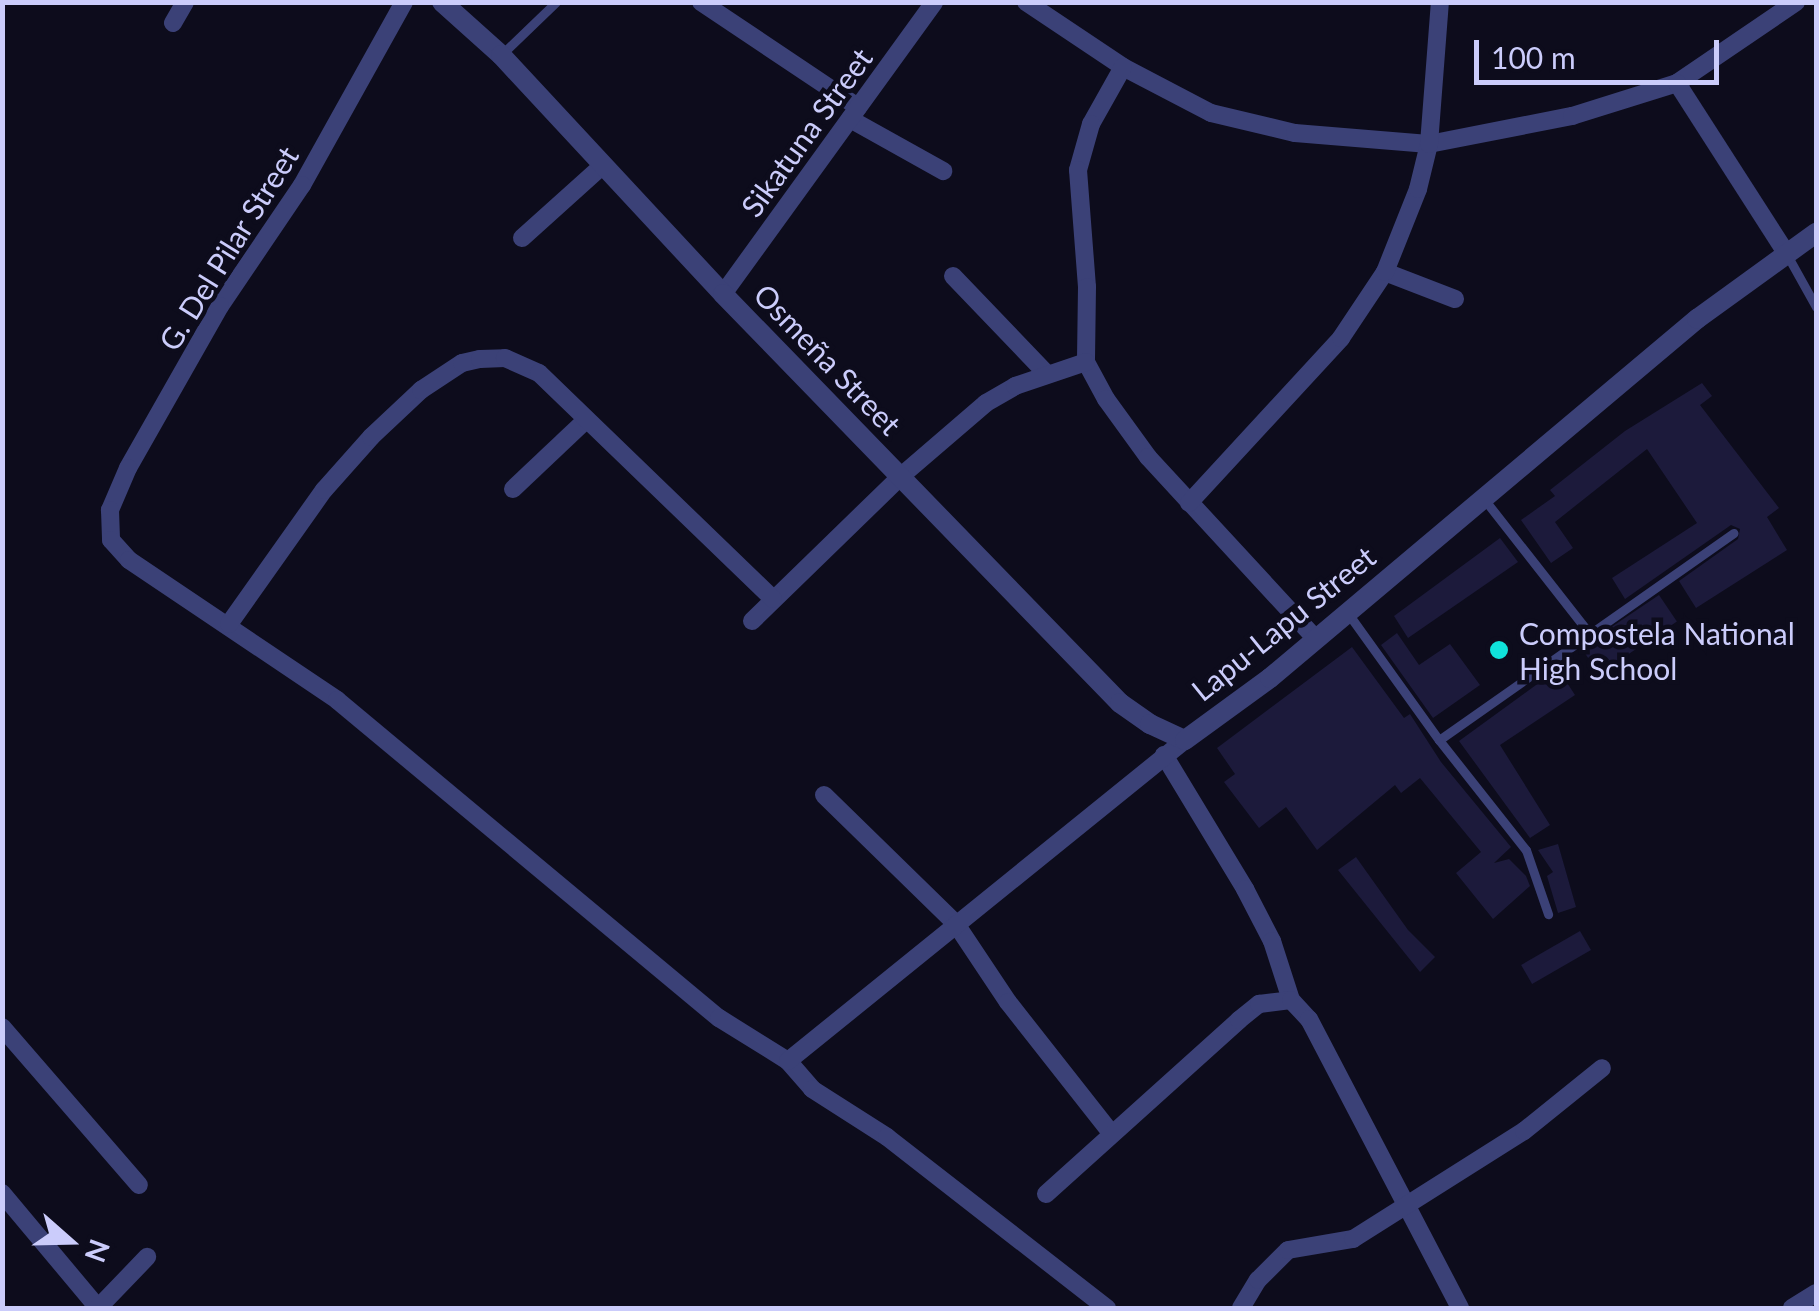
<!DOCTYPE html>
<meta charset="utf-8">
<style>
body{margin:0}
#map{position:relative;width:1819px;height:1311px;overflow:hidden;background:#0d0c1c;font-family:Lato,sans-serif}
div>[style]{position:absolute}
.building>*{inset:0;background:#1c1a3b;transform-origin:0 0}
.service>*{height:9px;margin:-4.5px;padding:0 4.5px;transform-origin:4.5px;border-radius:4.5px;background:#3b4177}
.minor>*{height:18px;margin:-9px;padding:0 9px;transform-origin:9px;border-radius:9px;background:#3b4177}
.tertiary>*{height:20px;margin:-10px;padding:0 10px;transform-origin:10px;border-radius:10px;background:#3b4177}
.dots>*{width:28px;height:28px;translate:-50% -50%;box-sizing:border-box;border:5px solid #0d0c1c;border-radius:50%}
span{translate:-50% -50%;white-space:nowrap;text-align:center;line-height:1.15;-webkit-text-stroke:9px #0d0c1c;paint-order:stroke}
.street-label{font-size:30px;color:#cbccfb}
.poi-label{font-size:30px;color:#cbccfb}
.left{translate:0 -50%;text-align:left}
.frame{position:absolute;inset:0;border:5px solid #cbccfb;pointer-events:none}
.north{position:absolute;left:20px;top:1191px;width:100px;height:100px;-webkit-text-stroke:8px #0d0c1c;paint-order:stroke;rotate:110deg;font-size:28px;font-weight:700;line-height:40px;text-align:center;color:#cbccfb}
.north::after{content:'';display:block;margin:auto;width:35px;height:45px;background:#cbccfb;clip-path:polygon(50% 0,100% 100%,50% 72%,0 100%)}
.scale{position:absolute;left:1474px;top:40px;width:245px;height:45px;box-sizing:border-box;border:5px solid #cbccfb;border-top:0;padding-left:12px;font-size:30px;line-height:35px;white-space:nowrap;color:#cbccfb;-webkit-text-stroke:8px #0d0c1c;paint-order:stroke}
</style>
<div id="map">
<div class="building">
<i style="clip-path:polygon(1702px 383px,1712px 396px,1700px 405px,1779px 508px,1767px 517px,1787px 550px,1696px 608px,1679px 581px,1738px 539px,1740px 529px,1731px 525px,1625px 599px,1612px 578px,1697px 523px,1647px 449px,1555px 522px,1573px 548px,1551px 563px,1521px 520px,1555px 496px,1550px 490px,1625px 431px)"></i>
<i style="clip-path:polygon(1500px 538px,1518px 562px,1408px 638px,1394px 616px)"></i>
<i style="left:1659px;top:595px;width:32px;height:94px;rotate:56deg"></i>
<i style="clip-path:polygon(1397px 633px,1419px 665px,1450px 644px,1480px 685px,1433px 718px,1381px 645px)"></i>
<i style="clip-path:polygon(1352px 647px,1404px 718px,1410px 714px,1441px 762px,1511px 847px,1494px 863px,1509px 859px,1526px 876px,1530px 886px,1493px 919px,1456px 873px,1481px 852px,1420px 778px,1401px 793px,1395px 785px,1317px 850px,1286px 807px,1259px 828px,1224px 782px,1235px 774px,1217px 748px)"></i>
<i style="clip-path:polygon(1558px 669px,1575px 695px,1500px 745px,1550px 825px,1530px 838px,1459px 741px)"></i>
<i style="clip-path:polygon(1558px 844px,1576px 907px,1558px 913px,1547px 876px,1553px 872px,1538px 850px)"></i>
<i style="clip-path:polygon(1356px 857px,1408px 930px,1435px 957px,1420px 972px,1338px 870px)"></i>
<i style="left:1580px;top:931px;width:22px;height:68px;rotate:60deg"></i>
</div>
<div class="service">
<i style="left:501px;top:55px;width:76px;rotate:-43.9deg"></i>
<i style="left:1786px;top:253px;width:62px;rotate:60.9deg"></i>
<i style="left:1484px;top:499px;width:172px;rotate:51.9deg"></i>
<i style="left:1347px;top:612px;width:158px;rotate:54.3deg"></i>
<i style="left:1439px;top:740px;width:360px;rotate:-35.1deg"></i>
<i style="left:1439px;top:740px;width:140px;rotate:51.7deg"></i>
<i style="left:1526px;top:850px;width:68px;rotate:71deg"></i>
</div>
<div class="minor">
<i style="left:404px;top:2px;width:210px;rotate:119.1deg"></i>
<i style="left:302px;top:185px;width:146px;rotate:124.1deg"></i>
<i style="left:220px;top:306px;width:186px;rotate:119.6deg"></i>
<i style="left:128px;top:468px;width:46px;rotate:113.2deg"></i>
<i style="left:110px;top:510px;width:30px;rotate:88deg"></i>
<i style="left:111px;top:540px;width:27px;rotate:48deg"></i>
<i style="left:129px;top:560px;width:251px;rotate:33.9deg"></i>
<i style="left:337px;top:700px;width:497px;rotate:39.8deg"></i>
<i style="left:719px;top:1018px;width:81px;rotate:31.9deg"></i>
<i style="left:788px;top:1061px;width:37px;rotate:49deg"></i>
<i style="left:812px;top:1089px;width:89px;rotate:32.6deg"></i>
<i style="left:887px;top:1137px;width:279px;rotate:37.9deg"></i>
<i style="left:701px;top:2px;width:189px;rotate:33.8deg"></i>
<i style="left:1026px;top:2px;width:117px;rotate:33.8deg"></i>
<i style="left:1123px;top:67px;width:99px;rotate:27.6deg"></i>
<i style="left:1211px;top:113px;width:86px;rotate:13.4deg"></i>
<i style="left:1295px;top:133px;width:134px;rotate:4.7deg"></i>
<i style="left:1429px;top:144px;width:146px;rotate:-11.1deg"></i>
<i style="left:1572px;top:116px;width:110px;rotate:-17.4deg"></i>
<i style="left:1677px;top:83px;width:144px;rotate:-34.2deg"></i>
<i style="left:173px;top:23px;width:24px;rotate:-60deg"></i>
<i style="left:1123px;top:67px;width:65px;rotate:119.3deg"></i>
<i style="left:1091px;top:124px;width:48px;rotate:105.8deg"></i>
<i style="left:1078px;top:170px;width:117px;rotate:85.6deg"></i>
<i style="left:1087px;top:287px;width:75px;rotate:90.8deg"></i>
<i style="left:1086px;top:362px;width:42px;rotate:61.6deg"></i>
<i style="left:1106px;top:399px;width:72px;rotate:54.1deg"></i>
<i style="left:1148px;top:457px;width:248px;rotate:47.3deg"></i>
<i style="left:1677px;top:83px;width:202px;rotate:57.3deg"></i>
<i style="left:850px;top:119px;width:107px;rotate:29.2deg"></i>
<i style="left:522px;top:238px;width:109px;rotate:-42deg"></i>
<i style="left:1385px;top:272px;width:75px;rotate:21.1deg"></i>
<i style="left:953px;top:276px;width:136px;rotate:46.2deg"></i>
<i style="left:723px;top:294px;width:360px;rotate:-54.1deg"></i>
<i style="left:513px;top:489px;width:100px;rotate:-43.4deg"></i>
<i style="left:1189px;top:503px;width:224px;rotate:-47.3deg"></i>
<i style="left:1341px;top:338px;width:79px;rotate:-56.3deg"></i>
<i style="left:1385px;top:272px;width:89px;rotate:-68.3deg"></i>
<i style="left:1418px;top:189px;width:46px;rotate:-76.3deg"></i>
<i style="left:1429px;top:144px;width:142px;rotate:-85.6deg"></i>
<i style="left:752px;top:621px;width:206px;rotate:-44.2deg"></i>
<i style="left:900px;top:477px;width:113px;rotate:-40.7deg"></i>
<i style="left:986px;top:403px;width:34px;rotate:-30deg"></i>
<i style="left:1015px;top:386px;width:75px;rotate:-18.7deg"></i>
<i style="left:229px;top:624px;width:164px;rotate:-54.7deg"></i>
<i style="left:324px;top:490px;width:71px;rotate:-48.4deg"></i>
<i style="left:371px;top:437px;width:69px;rotate:-43.2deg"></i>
<i style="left:421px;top:390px;width:49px;rotate:-33.4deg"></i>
<i style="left:462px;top:363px;width:18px;rotate:-13deg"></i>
<i style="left:480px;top:359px;width:25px;rotate:-2deg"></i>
<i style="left:505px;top:358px;width:37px;rotate:24deg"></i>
<i style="left:539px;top:373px;width:325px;rotate:44deg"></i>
<i style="left:1164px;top:755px;width:157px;rotate:58.8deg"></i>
<i style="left:1245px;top:889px;width:59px;rotate:62.6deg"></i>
<i style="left:1272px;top:941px;width:62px;rotate:72.1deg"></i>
<i style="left:824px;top:795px;width:185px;rotate:44.3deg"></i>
<i style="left:956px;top:924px;width:94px;rotate:56.3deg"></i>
<i style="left:1008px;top:1002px;width:167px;rotate:51.8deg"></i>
<i style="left:2px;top:1027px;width:209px;rotate:49.1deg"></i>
<i style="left:788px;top:1061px;width:511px;rotate:-38.96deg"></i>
<i style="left:2px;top:1193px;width:150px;rotate:50.1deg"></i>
<i style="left:1046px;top:1194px;width:260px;rotate:-42deg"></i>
<i style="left:1239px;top:1020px;width:26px;rotate:-39deg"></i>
<i style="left:1259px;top:1004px;width:32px;rotate:-7deg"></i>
<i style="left:1291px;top:1000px;width:26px;rotate:47deg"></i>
<i style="left:1309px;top:1019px;width:326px;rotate:62.4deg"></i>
<i style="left:98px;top:1308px;width:71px;rotate:-46.1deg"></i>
<i style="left:1241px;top:1308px;width:33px;rotate:-59deg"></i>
<i style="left:1258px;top:1280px;width:42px;rotate:-45deg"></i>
<i style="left:1288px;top:1250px;width:66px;rotate:-9.6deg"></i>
<i style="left:1353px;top:1239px;width:202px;rotate:-32.3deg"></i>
<i style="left:1524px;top:1131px;width:100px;rotate:-38.9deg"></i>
<i style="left:1792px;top:1308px;width:28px;rotate:-32deg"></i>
</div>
<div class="tertiary">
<i style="left:442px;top:2px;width:79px;rotate:41.9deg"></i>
<i style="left:501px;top:55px;width:326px;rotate:47.1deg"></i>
<i style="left:723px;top:294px;width:570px;rotate:45.85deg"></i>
<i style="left:1120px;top:703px;width:37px;rotate:35deg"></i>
<i style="left:1150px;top:724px;width:38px;rotate:25deg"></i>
<i style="left:1185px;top:740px;width:105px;rotate:-36.1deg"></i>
<i style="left:1270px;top:678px;width:558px;rotate:-40.06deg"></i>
<i style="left:1697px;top:319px;width:147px;rotate:-35.9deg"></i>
</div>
<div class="dots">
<i style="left:1499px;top:650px;background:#10e2da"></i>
</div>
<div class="street-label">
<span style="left:806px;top:132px;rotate:-54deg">Sikatuna Street</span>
<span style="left:228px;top:248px;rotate:-58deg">G. Del Pilar Street</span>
<span style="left:828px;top:359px;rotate:46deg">Osmeña Street</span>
<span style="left:1283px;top:623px;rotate:-39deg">Lapu-Lapu Street</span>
</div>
<div class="poi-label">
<span class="left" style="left:1519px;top:650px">Compostela National<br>High School</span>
</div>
<div class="frame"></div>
<div class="north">N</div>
<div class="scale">100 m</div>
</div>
